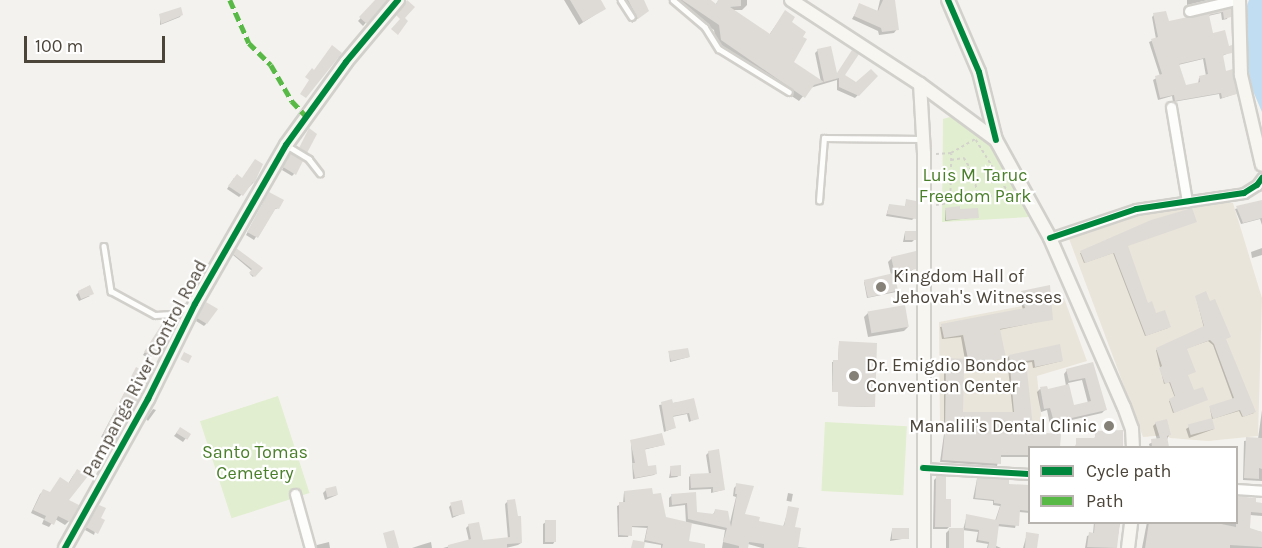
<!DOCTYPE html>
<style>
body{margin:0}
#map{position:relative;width:1262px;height:548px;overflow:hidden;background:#f4f2ee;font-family:Karla,sans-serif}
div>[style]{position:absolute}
.education>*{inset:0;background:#eae5da}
.green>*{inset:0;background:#e1eecf;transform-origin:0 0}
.water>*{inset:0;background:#c0ddf1}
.shadow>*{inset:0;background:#0003;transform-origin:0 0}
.building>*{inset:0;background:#dedbd6;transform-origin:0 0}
.path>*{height:1.5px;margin-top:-0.75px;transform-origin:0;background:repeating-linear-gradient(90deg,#d3d2cc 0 3px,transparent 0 6px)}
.roads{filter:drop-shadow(2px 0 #d2d0cb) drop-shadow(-2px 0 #d2d0cb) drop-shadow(0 2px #d2d0cb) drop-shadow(0 -2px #d2d0cb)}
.lane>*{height:4.5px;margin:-2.25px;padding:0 2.25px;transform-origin:2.25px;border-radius:2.25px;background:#fdfdfc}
.street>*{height:9px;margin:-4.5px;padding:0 4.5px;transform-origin:4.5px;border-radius:4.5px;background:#fdfdfc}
.secondary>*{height:12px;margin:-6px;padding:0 6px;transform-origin:6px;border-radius:6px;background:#f7f6f1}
.quiet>*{height:4.5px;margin-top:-2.25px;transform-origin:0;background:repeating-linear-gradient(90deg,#58b947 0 9px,transparent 0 13.5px)}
.cycleway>*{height:6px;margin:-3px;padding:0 3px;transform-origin:3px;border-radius:3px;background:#00873e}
.dots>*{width:16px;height:16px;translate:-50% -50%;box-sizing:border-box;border:3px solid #fff;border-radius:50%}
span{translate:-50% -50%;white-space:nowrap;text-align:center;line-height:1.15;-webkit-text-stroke:4.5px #fff;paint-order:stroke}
.park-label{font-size:18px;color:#4a7f2a}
.poi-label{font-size:18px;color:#4b4439}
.left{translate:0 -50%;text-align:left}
.right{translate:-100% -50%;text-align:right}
.street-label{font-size:18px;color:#4b4439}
.legend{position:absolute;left:1028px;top:446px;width:210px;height:78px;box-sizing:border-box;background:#fff;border:2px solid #b7b4b0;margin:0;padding:8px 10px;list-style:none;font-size:18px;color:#4b4439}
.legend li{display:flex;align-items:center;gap:12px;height:30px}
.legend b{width:30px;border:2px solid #b7b4b0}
.scale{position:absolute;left:24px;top:36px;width:141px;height:27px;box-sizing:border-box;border:3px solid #4b4439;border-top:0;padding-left:8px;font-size:18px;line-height:21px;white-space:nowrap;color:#4b4439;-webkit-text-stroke:4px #fff;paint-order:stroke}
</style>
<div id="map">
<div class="education">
<i style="clip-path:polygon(1201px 203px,1233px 203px,1262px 298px,1258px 436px,1208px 441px,1170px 438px,1166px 435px,1143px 437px,1068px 236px,1146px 212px)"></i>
<i style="clip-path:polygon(1064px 298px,1087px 361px,1037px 376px,1043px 433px,940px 428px,939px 322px)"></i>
</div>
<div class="green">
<i style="clip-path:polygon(950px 117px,987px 141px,1029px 217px,942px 222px,943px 119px)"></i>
<i style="left:278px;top:396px;width:102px;height:82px;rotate:72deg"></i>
<i style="left:825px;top:422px;width:82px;height:69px;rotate:3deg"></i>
</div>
<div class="water">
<i style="clip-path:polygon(1249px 0,1262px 0,1262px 112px,1250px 84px,1248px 58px,1241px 35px,1243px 17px)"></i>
</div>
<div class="shadow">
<i style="clip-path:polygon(377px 0,385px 0,363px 26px,358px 21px)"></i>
<i style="clip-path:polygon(564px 0,599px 0,604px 9px,579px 25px)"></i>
<i style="clip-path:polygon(620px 0,642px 0,647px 11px,632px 23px)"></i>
<i style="clip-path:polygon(671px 0,708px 0,715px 5px,719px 0,747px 0,747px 5px,742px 10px,733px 10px,769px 35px,785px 12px,790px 23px,792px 62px,821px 82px,815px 53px,818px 50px,836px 75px,843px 75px,856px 84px,876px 76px,855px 98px,837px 90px,837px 80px,810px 88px,799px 101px,716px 45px,714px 30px)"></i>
<i style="clip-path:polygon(880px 0,893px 0,897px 29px,894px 33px,879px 35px,878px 31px,852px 19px,860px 5px,877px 13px)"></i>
<i style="clip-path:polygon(1187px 0,1208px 0,1187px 5px)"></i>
<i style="clip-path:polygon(evenodd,1230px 10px,1227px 19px,1222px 20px,1221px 13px,1208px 16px,1212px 34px,1231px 52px,1222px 56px,1225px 73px,1235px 94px,1220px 99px,1219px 94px,1173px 102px,1172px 96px,1158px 100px,1153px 80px,1160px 76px,1149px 42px,1156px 39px,1152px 17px,1154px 15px,1167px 23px,1230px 10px,1203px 59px,1206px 76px,1199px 78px,1198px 84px,1185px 87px,1178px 65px,1203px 59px)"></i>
<i style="clip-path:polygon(181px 15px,180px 17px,160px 25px,160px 16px)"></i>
<i style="clip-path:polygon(289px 157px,294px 174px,292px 176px,282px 170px)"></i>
<i style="clip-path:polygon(261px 165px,253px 183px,239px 197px,227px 189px,234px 178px,242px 179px)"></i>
<i style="clip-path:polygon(267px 196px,278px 208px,273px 210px,254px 240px,246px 235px)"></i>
<i style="clip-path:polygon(907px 201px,914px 218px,912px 220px,886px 216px,889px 206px,904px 208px)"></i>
<i style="clip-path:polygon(1262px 201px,1262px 225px,1260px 219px,1241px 224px,1235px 209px)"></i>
<i style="clip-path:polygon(945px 210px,959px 211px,977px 217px,945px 221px)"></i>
<i style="clip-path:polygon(905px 232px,914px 240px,912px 242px,903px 242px)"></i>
<i style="clip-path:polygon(1126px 246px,1147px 305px,1168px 328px,1145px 336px,1113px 253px,1084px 263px,1080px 253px)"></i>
<i style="clip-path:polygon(1262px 248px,1262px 255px,1252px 258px,1251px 252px)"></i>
<i style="clip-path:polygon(236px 250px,260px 268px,253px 277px,250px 274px,252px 271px,233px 255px)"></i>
<i style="clip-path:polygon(892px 258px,914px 268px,910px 273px,893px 277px,896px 292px,867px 298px,864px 282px,891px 275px,888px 262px)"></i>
<i style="clip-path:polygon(79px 292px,90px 296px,79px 301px,76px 295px)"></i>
<i style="clip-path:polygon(1022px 292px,1052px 319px,999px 330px,1004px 358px,962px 369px,962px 413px,1013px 414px,1007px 359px,1009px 356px,1062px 361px,1033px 368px,1032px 362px,1024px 363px,1032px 426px,1012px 434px,1060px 436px,1059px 448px,1030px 448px,1030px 457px,999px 457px,997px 466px,940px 462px,944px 434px,944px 362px,946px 360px,965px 360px,961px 337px,942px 339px,940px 327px,1023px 310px,1019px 295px)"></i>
<i style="clip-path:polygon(1196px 297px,1225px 339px,1254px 413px,1242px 417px,1239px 411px,1212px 419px,1210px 408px,1233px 400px,1213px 345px,1208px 341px,1185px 349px,1187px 375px,1193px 392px,1205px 400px,1173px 413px,1169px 401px,1175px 398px,1169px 382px,1164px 384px,1156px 350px,1204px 328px)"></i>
<i style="clip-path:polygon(204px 306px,206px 324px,204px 326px,196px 321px)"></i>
<i style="clip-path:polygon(868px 313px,908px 327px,904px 331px,868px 337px,864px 317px)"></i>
<i style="clip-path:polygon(163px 323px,162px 346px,158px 347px,150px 359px,143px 355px)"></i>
<i style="clip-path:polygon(839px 343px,873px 407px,838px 406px,838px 392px,832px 392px,832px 362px,838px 362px)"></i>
<i style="clip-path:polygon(669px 352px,689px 357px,670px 362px)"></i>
<i style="clip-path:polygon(evenodd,1091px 364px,1106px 409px,1102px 413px,1050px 425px,1047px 410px,1041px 412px,1037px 392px,1040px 389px,1047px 391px,1066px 386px,1064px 374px,1067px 370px,1091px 364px,1082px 380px,1088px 403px,1073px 406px,1068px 383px,1082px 380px)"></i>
<i style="clip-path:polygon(136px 369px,140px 382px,137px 384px,130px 380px)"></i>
<i style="clip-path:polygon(125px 392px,137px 399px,111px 442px,101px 437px)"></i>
<i style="clip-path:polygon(693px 400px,698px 418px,689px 422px,687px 414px,672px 417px,674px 428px,664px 432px,659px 405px)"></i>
<i style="clip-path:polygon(153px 409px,156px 410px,148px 421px,146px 419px)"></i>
<i style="clip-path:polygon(1262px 410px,1262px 481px,1243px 480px,1244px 441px,1258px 439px)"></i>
<i style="clip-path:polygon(1156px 423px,1169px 435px,1164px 446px,1150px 448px,1149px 444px,1157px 440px,1153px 426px)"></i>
<i style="clip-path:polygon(1189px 427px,1214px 429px,1189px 438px,1186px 429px)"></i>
<i style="clip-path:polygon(178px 431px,189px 434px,183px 442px,174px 436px)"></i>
<i style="clip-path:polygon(1121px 432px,1121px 448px,1075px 448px,1077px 440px,1094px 440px,1096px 433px)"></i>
<i style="clip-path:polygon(631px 442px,663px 445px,643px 450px,647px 468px,656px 473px,654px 475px,633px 479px)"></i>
<i style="clip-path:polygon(709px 452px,723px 490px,711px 493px,711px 489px,689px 490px,689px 477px,691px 475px,709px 474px,706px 455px)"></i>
<i style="clip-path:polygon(671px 467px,680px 475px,677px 477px,669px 478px)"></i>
<i style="clip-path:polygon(74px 474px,67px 500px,69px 521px,65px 525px,55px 519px,49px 527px,42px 524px,44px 519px,31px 513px,40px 494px,44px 491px,50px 493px,68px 484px)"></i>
<i style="clip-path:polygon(937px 477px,950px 526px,947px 529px,963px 530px,967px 515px,995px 521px,1000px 506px,993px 505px,993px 501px,973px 499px,977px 479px,1007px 485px,1028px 486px,1030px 483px,1030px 513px,1019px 512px,1015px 528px,997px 526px,994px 545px,1001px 548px,987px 548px,988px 544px,976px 542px,978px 532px,962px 530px,962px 548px,946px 548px,946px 533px,950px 529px,933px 529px,934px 480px)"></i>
<i style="clip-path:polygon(737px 485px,743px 516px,758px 523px,783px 527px,789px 508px,796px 547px,808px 548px,762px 548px,748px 544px,747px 548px,722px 548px,725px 530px,690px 523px,688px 543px,702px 548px,661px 548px,661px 545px,644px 542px,647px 528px,631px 527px,628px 537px,618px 537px,617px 506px,623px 503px,624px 492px,652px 495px,665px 518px,686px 523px,685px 505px,669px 507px,669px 498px,672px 495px,695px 494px,696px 513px,712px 516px,715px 511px,729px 527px,736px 497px,733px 496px,734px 488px)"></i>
<i style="clip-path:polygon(326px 490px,337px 495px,325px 500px,323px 493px)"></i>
<i style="left:788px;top:493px;width:5px;height:8px;rotate:11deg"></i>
<i style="clip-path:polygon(508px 501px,521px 543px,518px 545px,506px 548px,443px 548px,469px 541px,466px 528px,469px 525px,482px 541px,508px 539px,505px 504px)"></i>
<i style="clip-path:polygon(1254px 503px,1262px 505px,1262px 516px,1250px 515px,1248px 529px,1262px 532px,1262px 548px,1185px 548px,1182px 522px,1236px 522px)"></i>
<i style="clip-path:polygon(451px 505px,464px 513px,452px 518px,449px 507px)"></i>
<i style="clip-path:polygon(99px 507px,99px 519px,94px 535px,85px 530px)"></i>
<i style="clip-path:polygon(546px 522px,555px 541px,553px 544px,543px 544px,543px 524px)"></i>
<i style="clip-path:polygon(1094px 522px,1120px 522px,1116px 548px,1085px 548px,1087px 536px,1093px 534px)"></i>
<i style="clip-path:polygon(1147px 522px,1178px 522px,1176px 548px,1142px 548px)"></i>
<i style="clip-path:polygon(892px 530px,908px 538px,890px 541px)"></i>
<i style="clip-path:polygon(1027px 534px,1036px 548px,1023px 548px)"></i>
<i style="clip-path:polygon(329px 542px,330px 548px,314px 548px,317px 545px)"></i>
<i style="clip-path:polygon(431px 542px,432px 548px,412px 548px,421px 545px)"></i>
</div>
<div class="building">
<i style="clip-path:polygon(375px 0,387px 0,367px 24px,359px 17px)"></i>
<i style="clip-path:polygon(407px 0,415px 7px,405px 18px,408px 21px,398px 35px,391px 29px,400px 19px,396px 15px)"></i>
<i style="clip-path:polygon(570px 0,601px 0,606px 9px,583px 22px)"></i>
<i style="clip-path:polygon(628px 0,644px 0,649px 11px,638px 19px)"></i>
<i style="clip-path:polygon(682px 0,711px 0,716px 4px,718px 0,741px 0,741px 6px,730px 7px,770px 34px,785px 10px,795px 17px,792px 22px,806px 32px,803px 37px,807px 39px,794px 62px,824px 82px,814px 85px,805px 98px,721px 40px,719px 25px)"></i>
<i style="clip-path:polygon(883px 0,895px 0,899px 30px,882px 32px,881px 28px,854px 16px,859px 3px,878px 11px)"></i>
<i style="clip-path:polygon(181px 7px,183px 15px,161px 24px,159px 14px)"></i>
<i style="clip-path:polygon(evenodd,1231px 8px,1231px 17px,1224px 19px,1223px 12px,1209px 15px,1213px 33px,1225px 30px,1229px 46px,1232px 45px,1232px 53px,1223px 55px,1226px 71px,1233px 69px,1237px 94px,1222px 98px,1221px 93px,1175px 101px,1174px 95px,1160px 98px,1155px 76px,1162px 74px,1151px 39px,1158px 37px,1153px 13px,1166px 11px,1169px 21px,1231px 8px,1205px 58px,1208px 74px,1199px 76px,1200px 82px,1186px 85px,1179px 64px,1205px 58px)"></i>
<i style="clip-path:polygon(332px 45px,342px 53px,306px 98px,300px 94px,309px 80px,305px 77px,312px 68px,314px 70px)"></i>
<i style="clip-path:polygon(831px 46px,837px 73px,852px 50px,859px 54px,845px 75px,856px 82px,871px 69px,878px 76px,859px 96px,839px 87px,839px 78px,824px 82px,817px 49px)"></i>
<i style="clip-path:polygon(309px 128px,317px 134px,307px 153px,299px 148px)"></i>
<i style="clip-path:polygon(291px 153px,303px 161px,296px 175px,283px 167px)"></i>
<i style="clip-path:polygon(255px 159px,263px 164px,254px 184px,253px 182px,243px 196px,228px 186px,237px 174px,242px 178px)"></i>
<i style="clip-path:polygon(269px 192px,284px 200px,279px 209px,276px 208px,258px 238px,247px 232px)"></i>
<i style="clip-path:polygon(906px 199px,916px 201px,916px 219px,887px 214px,889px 204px,905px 206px)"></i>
<i style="clip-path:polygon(1262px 200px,1262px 218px,1243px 223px,1236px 206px)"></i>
<i style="clip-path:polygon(960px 206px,960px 209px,978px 208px,979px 218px,946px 220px,945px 208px)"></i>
<i style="clip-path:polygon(1192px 208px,1197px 222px,1128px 246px,1148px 303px,1152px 301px,1156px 313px,1165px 310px,1171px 327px,1146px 336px,1114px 253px,1085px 263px,1080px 251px,1151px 220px)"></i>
<i style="left:905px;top:231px;width:11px;height:9px"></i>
<i style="clip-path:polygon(236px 248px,263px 268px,255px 277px,249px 273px,252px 269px,233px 254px)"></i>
<i style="clip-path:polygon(916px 251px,916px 269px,895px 274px,891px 257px)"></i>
<i style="left:894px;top:273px;width:18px;height:31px;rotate:77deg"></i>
<i style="clip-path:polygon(90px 285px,94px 294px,81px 299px,78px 291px)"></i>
<i style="clip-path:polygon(1050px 285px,1053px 320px,1000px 329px,1006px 358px,964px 367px,963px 412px,1014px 412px,1009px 355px,1060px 344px,1063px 361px,1035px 367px,1034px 360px,1026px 361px,1033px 427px,1013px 431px,1061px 434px,1060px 447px,1029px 447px,1029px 455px,1001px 455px,1001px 464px,942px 460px,945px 431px,946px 358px,968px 359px,963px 335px,944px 338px,941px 324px,1025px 308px,1021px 291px)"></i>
<i style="clip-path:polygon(1206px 291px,1210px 301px,1215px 299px,1231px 337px,1226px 339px,1256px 412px,1243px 417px,1240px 410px,1213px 419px,1209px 406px,1234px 398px,1214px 344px,1210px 340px,1187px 349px,1196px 372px,1188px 375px,1194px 390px,1203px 387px,1208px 400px,1174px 413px,1169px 399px,1175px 396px,1170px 382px,1165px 384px,1159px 368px,1162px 366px,1156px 348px,1204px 326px,1195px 296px)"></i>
<i style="clip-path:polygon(206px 302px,218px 309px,207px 324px,197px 318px)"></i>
<i style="left:905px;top:305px;width:22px;height:38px;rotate:80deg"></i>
<i style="clip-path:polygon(173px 318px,177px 321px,163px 347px,160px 346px,154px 357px,144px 352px,165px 319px)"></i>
<i style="clip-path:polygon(839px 341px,877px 343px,875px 407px,838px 406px,838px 392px,832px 392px,833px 360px,838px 360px)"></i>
<i style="clip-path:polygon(688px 348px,690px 357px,671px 361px,668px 351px)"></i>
<i style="left:184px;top:352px;width:9px;height:8px;rotate:27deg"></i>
<i style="clip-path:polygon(1093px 362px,1107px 410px,1054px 422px,1050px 408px,1044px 409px,1040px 387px,1047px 386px,1048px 389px,1069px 384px,1074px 405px,1091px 401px,1085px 378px,1069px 381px,1066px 369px)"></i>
<i style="left:136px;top:367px;width:11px;height:12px;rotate:27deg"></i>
<i style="clip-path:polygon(125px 391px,139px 398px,114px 440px,103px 434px)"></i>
<i style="clip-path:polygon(694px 398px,699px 419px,691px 421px,689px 413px,673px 416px,676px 428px,666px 431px,661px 402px,672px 399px,673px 403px)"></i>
<i style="left:1212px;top:418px;width:11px;height:25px;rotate:75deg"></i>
<i style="clip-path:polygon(1167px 419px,1171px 435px,1167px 436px,1169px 447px,1152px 447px,1151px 439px,1160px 438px,1155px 422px)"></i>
<i style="left:180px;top:427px;width:13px;height:7px;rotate:32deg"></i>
<i style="clip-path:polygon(1123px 430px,1123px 447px,1076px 447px,1076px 438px,1095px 438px,1095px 431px)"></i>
<i style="clip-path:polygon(662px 433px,665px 445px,645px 449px,648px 466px,656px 465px,657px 474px,635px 478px,632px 463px,635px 463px,630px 440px)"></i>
<i style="clip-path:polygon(1246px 437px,1262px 438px,1262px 469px,1259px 468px,1259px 479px,1244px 478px)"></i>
<i style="clip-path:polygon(719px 449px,725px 490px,713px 492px,713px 487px,691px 488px,690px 474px,711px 473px,708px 451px)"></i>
<i style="clip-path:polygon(681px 465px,681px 476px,671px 476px,670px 466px)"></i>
<i style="clip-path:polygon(77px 469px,88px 476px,69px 500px,79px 505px,70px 522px,58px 516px,54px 525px,44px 520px,46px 516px,33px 510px,43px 489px,50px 492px,60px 477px,69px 483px)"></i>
<i style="clip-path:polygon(936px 476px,946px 476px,946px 499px,951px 499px,951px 527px,935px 527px)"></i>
<i style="clip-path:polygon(977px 478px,1009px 480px,1009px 484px,1029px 485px,1029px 511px,1020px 510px,1019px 526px,999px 524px,996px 548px,988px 548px,989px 542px,978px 540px,979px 530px,965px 528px,966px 514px,996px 520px,1001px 504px,994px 503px,994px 500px,975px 498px)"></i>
<i style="clip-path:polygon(736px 483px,754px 486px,745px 514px,760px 517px,759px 521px,784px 526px,788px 506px,799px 508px,795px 527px,801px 528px,798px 548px,764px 548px,764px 544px,749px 542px,748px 548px,739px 548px,739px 546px,723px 542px,727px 528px,688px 519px,687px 503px,672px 505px,671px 494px,696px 492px,697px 512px,714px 514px,715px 509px,728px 511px,731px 527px,737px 494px,735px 494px)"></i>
<i style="left:336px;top:486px;width:9px;height:11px;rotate:77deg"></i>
<i style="clip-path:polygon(652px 488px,653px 494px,661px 493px,666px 517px,692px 523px,689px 541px,705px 544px,705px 548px,662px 548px,663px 544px,645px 540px,648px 526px,632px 526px,632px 536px,619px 535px,619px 502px,625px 502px,624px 491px)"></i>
<i style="clip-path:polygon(1236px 496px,1256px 498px,1256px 502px,1262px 503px,1262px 513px,1251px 512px,1250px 528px,1262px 532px,1262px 547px,1230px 545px,1230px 548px,1145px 548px,1149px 522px,1212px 522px,1236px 527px)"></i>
<i style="clip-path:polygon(515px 499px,518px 516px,521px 516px,522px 543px,507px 544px,507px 548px,448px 548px,448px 545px,471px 539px,468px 524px,479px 522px,483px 540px,510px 537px,507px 500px)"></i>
<i style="left:462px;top:500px;width:14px;height:12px;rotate:78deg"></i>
<i style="clip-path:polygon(99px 505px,106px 508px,101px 518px,105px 520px,98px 534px,86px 527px)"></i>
<i style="left:545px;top:520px;width:11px;height:22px"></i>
<i style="clip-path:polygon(1095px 522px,1120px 522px,1117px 548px,1087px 547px,1089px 532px,1094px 533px)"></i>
<i style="left:892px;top:528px;width:17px;height:11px"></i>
<i style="left:949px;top:528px;width:15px;height:20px"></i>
<i style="clip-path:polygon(394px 530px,399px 548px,387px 548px,383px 533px)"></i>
<i style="clip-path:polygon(1026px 532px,1039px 534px,1037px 548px,1025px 548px)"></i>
<i style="clip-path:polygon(633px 540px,645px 542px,644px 548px,631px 548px)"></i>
</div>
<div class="path">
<i style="left:976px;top:140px;width:61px;rotate:58.4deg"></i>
<i style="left:936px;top:154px;width:15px;rotate:-4deg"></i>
<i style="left:951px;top:153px;width:28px;rotate:-30deg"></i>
<i style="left:951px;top:160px;width:13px;rotate:-9deg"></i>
<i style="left:964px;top:158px;width:17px;rotate:59deg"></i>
<i style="left:973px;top:173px;width:26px;rotate:77deg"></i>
<i style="left:950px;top:203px;width:49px;rotate:-88.8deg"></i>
<i style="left:936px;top:205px;width:77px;rotate:-9deg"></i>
</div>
<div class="roads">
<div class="lane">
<i style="left:621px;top:0;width:20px;rotate:57deg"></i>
<i style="left:673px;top:0;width:42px;rotate:40.2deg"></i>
<i style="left:705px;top:27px;width:26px;rotate:58deg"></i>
<i style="left:719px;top:49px;width:82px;rotate:31.6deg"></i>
<i style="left:286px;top:145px;width:27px;rotate:31deg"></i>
<i style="left:309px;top:159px;width:18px;rotate:52deg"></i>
<i style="left:819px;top:201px;width:63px;rotate:-85.5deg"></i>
<i style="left:824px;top:138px;width:98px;rotate:0.6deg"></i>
<i style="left:104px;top:246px;width:46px;rotate:81.2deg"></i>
<i style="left:111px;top:291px;width:50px;rotate:28.6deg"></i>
<i style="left:155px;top:315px;width:17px;rotate:-3deg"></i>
<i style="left:172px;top:314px;width:20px;rotate:-24deg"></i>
</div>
<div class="street">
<i style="left:1189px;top:11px;width:47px;rotate:-13.4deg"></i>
<i style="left:1171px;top:107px;width:96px;rotate:80.4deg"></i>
<i style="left:1050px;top:238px;width:91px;rotate:-18.6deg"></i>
<i style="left:1136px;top:209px;width:109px;rotate:-8.4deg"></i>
<i style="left:1244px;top:193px;width:15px;rotate:-32deg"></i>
<i style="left:1257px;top:185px;width:9px;rotate:-54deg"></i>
<i style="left:923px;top:468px;width:107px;rotate:3.2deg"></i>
<i style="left:1236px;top:489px;width:26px;rotate:4deg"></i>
<i style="left:295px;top:494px;width:56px;rotate:74.5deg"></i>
</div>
<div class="secondary">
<i style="left:791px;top:0;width:154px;rotate:33.1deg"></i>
<i style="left:920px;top:84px;width:70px;rotate:86.7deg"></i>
<i style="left:924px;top:154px;width:394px;rotate:90deg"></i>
<i style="left:948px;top:0;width:78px;rotate:66.7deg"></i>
<i style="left:979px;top:72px;width:70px;rotate:76deg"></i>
<i style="left:996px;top:140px;width:112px;rotate:61.1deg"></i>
<i style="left:1050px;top:238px;width:184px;rotate:66.4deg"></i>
<i style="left:1124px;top:407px;width:23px;rotate:70deg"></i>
<i style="left:1132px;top:429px;width:19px;rotate:87deg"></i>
<i style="left:1239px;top:0;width:75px;rotate:88.5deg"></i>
<i style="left:1241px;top:75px;width:92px;rotate:76.9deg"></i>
<i style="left:920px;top:84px;width:94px;rotate:36.4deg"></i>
<i style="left:65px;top:548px;width:171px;rotate:-60.9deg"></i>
<i style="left:148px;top:399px;width:106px;rotate:-63.7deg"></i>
<i style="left:195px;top:304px;width:183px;rotate:-60.2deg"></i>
<i style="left:286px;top:145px;width:102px;rotate:-54.1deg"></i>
<i style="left:346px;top:62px;width:81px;rotate:-50deg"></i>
<i style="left:1128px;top:548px;width:26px;rotate:-83deg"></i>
</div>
</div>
<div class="quiet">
<i style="left:230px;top:0;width:47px;rotate:66.2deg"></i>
<i style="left:249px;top:43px;width:31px;rotate:45deg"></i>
<i style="left:271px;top:65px;width:42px;rotate:59.7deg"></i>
<i style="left:292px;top:101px;width:22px;rotate:47deg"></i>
</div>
<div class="cycleway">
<i style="left:948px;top:0;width:78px;rotate:66.7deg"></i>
<i style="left:979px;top:72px;width:70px;rotate:76deg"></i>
<i style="left:1050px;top:238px;width:91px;rotate:-18.6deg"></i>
<i style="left:1136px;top:209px;width:109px;rotate:-8.4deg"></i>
<i style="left:1244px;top:193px;width:15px;rotate:-32deg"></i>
<i style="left:1257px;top:185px;width:9px;rotate:-54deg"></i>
<i style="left:923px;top:468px;width:107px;rotate:3.2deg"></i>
<i style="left:65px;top:548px;width:171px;rotate:-60.9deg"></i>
<i style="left:148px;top:399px;width:106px;rotate:-63.7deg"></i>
<i style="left:195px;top:304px;width:183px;rotate:-60.2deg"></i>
<i style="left:286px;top:145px;width:102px;rotate:-54.1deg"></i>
<i style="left:346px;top:62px;width:81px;rotate:-50deg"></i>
</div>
<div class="dots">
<i style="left:881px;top:287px;background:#868178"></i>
<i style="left:854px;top:376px;background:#868178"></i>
<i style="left:1109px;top:426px;background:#868178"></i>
</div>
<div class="park-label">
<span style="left:975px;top:186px">Luis M. Taruc<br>Freedom Park</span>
<span style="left:255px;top:463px">Santo Tomas<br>Cemetery</span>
</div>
<div class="poi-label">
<span class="left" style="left:893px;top:287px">Kingdom Hall of<br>Jehovah's Witnesses</span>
<span class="left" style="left:866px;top:376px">Dr. Emigdio Bondoc<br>Convention Center</span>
<span class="right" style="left:1097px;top:426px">Manalili's Dental Clinic</span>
</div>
<div class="street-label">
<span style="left:145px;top:369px;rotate:-62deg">Pampanga River Control Road</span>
</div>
<ul class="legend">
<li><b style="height:8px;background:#00873e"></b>Cycle path</li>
<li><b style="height:8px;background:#58b947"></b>Path</li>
</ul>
<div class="scale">100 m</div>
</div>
